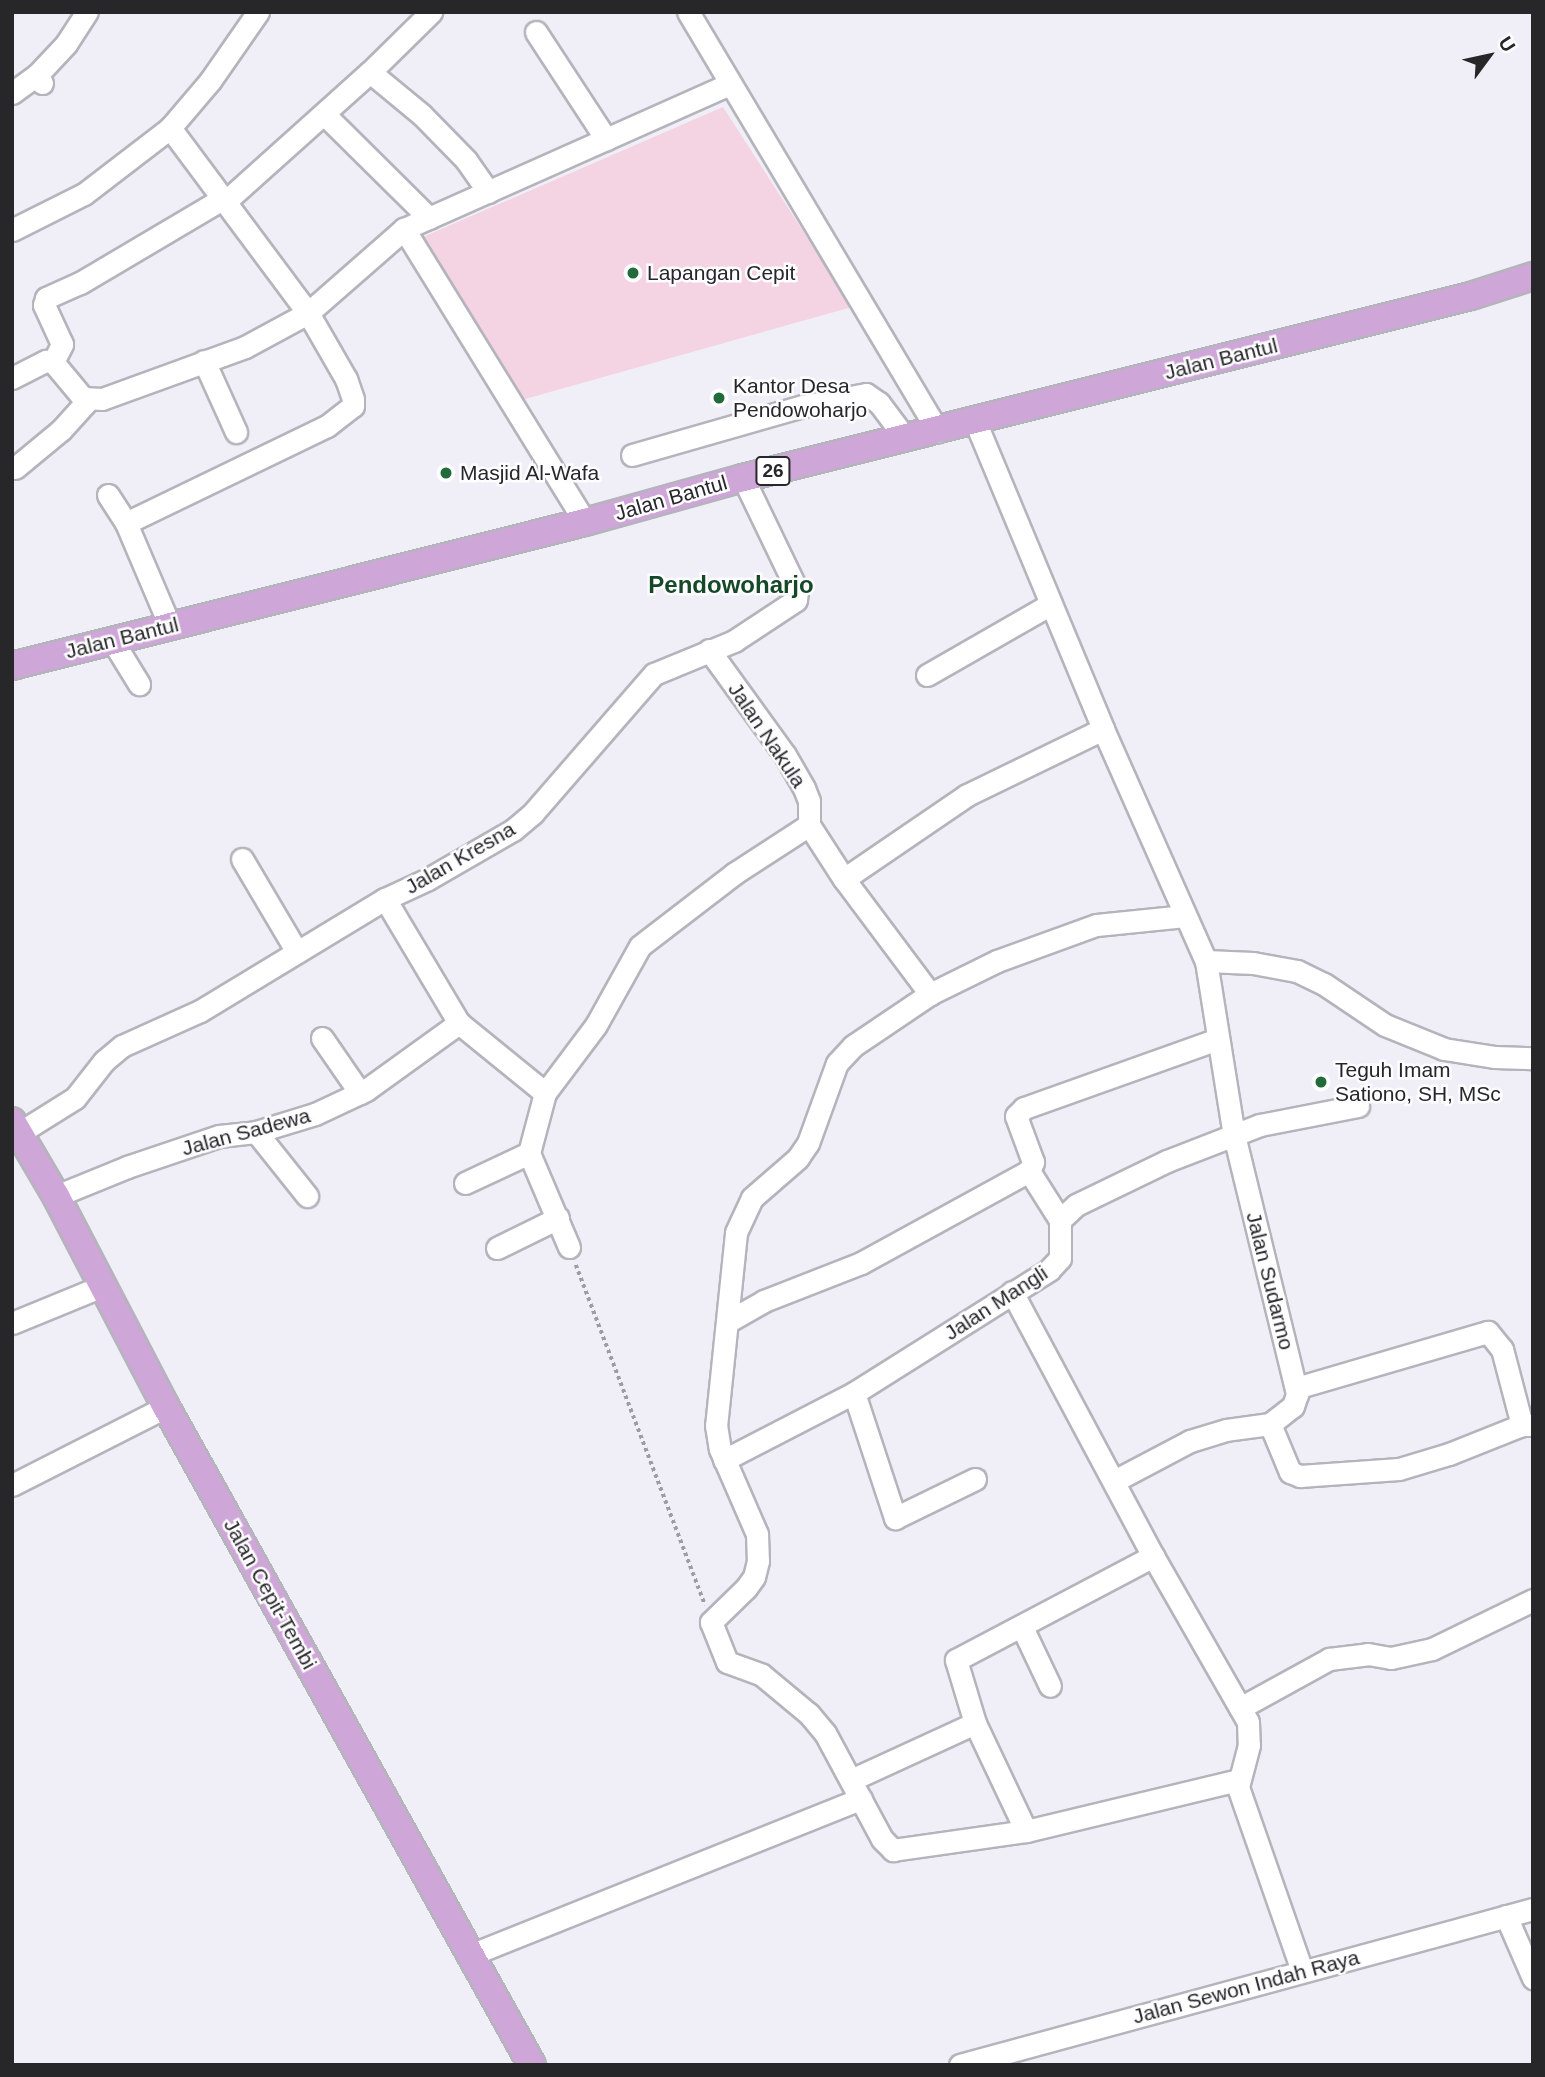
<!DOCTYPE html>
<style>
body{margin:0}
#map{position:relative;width:1545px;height:2077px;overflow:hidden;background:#f0eff7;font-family:Arial,sans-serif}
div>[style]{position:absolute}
.green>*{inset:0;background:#f4d3e2}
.path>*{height:3.5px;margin-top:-1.75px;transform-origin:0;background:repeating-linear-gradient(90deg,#9d9ca2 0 3.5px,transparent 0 7px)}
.roads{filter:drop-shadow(2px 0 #b5b4bc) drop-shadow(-2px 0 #b5b4bc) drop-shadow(0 2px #b5b4bc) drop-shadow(0 -2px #b5b4bc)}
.minor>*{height:21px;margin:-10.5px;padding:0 10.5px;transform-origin:10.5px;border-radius:10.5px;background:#fff}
.major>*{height:26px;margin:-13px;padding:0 13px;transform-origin:13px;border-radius:13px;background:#cea6d7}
.dots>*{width:19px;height:19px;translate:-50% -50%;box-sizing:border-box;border:4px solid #fdfdff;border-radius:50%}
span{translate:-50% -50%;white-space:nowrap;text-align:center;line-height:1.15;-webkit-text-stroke:5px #fdfdff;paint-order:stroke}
.shield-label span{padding:2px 5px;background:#fdfdff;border:2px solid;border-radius:5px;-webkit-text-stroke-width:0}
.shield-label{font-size:19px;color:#272729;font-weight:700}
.poi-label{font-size:21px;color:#272729}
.left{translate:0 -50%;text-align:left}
.street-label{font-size:21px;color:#272729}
.quarter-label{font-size:24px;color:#154826;font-weight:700}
.frame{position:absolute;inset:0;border:14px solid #272729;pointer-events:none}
.north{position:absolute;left:1454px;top:21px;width:70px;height:70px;-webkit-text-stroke:5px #fdfdff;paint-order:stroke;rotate:57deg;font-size:19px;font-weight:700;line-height:28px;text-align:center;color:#272729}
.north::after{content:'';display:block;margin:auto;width:24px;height:32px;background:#272729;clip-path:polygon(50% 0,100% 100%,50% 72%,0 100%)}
</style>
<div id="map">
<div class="green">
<i style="clip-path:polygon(723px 107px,852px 307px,511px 403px,416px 240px)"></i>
</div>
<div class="path">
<i style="left:576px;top:1265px;width:364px;rotate:69.2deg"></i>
</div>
<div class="roads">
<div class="minor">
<i style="left:688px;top:12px;width:488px;rotate:59.2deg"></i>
<i style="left:536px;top:32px;width:128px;rotate:56.8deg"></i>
<i style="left:370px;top:72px;width:86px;rotate:-44.5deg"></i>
<i style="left:42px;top:83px;width:9px;rotate:-122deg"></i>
<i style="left:37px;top:75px;width:42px;rotate:-46.9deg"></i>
<i style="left:66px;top:44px;width:38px;rotate:-57deg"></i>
<i style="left:12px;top:93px;width:31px;rotate:-36deg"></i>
<i style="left:324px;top:114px;width:148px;rotate:44.7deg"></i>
<i style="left:226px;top:201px;width:193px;rotate:-41.9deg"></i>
<i style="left:370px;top:72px;width:67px;rotate:39.6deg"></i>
<i style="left:422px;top:115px;width:63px;rotate:45.6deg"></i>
<i style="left:466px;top:160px;width:39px;rotate:55deg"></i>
<i style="left:404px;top:229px;width:344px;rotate:58.3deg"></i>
<i style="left:12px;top:230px;width:80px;rotate:-26.6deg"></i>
<i style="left:84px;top:194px;width:108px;rotate:-37.5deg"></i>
<i style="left:170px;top:128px;width:62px;rotate:-49.6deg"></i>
<i style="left:210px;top:81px;width:84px;rotate:-55.2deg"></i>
<i style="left:204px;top:361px;width:78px;rotate:65.7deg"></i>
<i style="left:53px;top:362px;width:20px;rotate:-63deg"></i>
<i style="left:62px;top:344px;width:43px;rotate:-114.8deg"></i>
<i style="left:44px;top:305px;width:7px;rotate:-74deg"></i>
<i style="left:46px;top:298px;width:37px;rotate:-24deg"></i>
<i style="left:80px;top:283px;width:167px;rotate:-30.6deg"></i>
<i style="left:12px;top:378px;width:38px;rotate:-27deg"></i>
<i style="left:46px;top:361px;width:7px;rotate:8deg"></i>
<i style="left:53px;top:362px;width:47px;rotate:50.2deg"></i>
<i style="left:83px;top:398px;width:19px;rotate:3deg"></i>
<i style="left:102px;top:399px;width:152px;rotate:-20deg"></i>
<i style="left:245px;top:347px;width:72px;rotate:-28.4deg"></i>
<i style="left:308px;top:313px;width:128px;rotate:-41.2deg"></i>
<i style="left:404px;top:229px;width:356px;rotate:-24deg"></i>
<i style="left:975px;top:421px;width:334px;rotate:67.4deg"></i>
<i style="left:1103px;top:729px;width:254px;rotate:66.1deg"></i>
<i style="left:1206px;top:961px;width:176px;rotate:80.9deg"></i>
<i style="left:1234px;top:1135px;width:267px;rotate:76.3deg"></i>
<i style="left:1297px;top:1394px;width:13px;rotate:108deg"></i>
<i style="left:1293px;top:1406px;width:29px;rotate:142deg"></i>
<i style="left:1270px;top:1424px;width:44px;rotate:172.2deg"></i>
<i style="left:1226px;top:1430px;width:38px;rotate:163deg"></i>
<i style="left:1190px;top:1441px;width:86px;rotate:152.2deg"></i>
<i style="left:632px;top:455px;width:178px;rotate:-16deg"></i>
<i style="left:803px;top:406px;width:64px;rotate:-10.8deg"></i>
<i style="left:866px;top:394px;width:16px;rotate:35deg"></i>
<i style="left:879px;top:403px;width:45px;rotate:53.1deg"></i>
<i style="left:15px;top:468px;width:60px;rotate:-39.6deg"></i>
<i style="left:61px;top:430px;width:42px;rotate:-47.9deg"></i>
<i style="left:108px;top:495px;width:33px;rotate:57deg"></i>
<i style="left:126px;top:523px;width:112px;rotate:66.9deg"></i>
<i style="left:126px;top:523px;width:223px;rotate:-25.8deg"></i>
<i style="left:327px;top:426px;width:33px;rotate:-38deg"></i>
<i style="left:353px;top:406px;width:7px;rotate:-90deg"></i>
<i style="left:353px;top:399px;width:21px;rotate:-109deg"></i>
<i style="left:346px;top:379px;width:76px;rotate:-119.9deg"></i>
<i style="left:308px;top:313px;width:231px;rotate:-126.7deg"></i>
<i style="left:112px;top:640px;width:52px;rotate:58.5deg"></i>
<i style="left:709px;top:650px;width:130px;rotate:54.1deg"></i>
<i style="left:785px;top:755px;width:38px;rotate:60deg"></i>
<i style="left:804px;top:788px;width:14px;rotate:69deg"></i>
<i style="left:809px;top:801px;width:24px;rotate:90deg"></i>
<i style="left:927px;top:675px;width:143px;rotate:-29.8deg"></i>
<i style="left:809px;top:825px;width:64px;rotate:57.1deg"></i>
<i style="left:844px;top:879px;width:144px;rotate:53.2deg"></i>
<i style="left:242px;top:859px;width:108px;rotate:59.4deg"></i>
<i style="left:844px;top:879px;width:149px;rotate:-34.3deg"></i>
<i style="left:967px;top:795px;width:151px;rotate:-25.9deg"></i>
<i style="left:385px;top:899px;width:144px;rotate:59.2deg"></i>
<i style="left:459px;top:1023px;width:111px;rotate:39.1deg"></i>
<i style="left:1185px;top:916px;width:89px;rotate:174.2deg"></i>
<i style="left:1096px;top:925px;width:105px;rotate:160deg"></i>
<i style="left:997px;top:961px;width:75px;rotate:153.8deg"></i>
<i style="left:930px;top:994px;width:93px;rotate:146deg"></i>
<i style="left:853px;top:1046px;width:23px;rotate:133deg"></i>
<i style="left:837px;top:1063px;width:85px;rotate:109.9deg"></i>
<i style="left:808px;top:1143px;width:18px;rotate:124deg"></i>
<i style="left:798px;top:1158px;width:61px;rotate:139deg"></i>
<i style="left:752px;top:1198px;width:38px;rotate:115deg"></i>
<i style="left:736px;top:1233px;width:193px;rotate:95.9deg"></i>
<i style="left:716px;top:1425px;width:24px;rotate:81deg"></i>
<i style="left:720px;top:1449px;width:93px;rotate:66.5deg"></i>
<i style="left:757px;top:1534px;width:27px;rotate:88deg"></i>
<i style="left:758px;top:1561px;width:16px;rotate:104deg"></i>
<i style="left:754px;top:1577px;width:14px;rotate:126deg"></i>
<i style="left:746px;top:1588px;width:49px;rotate:135.8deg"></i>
<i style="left:711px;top:1622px;width:43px;rotate:68.2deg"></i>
<i style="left:727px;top:1662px;width:37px;rotate:20deg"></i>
<i style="left:762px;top:1675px;width:61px;rotate:39.7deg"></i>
<i style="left:809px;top:1714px;width:25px;rotate:50deg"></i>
<i style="left:825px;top:1733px;width:120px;rotate:61.7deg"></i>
<i style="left:882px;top:1839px;width:16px;rotate:45deg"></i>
<i style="left:893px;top:1850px;width:134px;rotate:-8.1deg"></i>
<i style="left:1026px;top:1831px;width:218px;rotate:-13.5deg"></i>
<i style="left:1206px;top:961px;width:47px;rotate:2.4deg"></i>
<i style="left:1253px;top:963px;width:45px;rotate:10.3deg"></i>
<i style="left:1297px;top:971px;width:30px;rotate:26deg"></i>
<i style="left:1324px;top:984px;width:73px;rotate:33.9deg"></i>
<i style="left:1385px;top:1025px;width:64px;rotate:22.1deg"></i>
<i style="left:1444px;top:1049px;width:52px;rotate:8.9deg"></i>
<i style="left:1495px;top:1057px;width:38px;rotate:2deg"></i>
<i style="left:322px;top:1038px;width:67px;rotate:55.4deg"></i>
<i style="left:256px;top:1132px;width:82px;rotate:51.4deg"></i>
<i style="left:19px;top:1133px;width:66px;rotate:-32deg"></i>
<i style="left:75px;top:1098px;width:47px;rotate:-51.9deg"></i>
<i style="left:104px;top:1061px;width:23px;rotate:-40deg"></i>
<i style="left:122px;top:1046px;width:85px;rotate:-24.2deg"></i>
<i style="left:200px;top:1011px;width:216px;rotate:-31.2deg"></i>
<i style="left:385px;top:899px;width:47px;rotate:-24.9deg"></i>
<i style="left:428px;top:879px;width:98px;rotate:-30deg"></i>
<i style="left:513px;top:830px;width:26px;rotate:-40deg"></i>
<i style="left:533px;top:813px;width:184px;rotate:-49deg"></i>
<i style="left:654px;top:674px;width:87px;rotate:-22.4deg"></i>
<i style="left:734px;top:641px;width:74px;rotate:-33.5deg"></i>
<i style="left:796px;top:600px;width:10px;rotate:-84deg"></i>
<i style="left:797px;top:590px;width:124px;rotate:-115.7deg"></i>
<i style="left:1029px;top:1171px;width:58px;rotate:57.7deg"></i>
<i style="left:465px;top:1183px;width:71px;rotate:-25.1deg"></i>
<i style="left:56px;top:1196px;width:77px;rotate:-22.2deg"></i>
<i style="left:127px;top:1167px;width:97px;rotate:-18.6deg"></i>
<i style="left:219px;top:1136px;width:37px;rotate:-6deg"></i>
<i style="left:256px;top:1132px;width:62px;rotate:-17deg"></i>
<i style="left:315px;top:1114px;width:56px;rotate:-25.2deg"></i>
<i style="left:366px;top:1090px;width:115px;rotate:-35.8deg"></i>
<i style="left:569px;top:1247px;width:102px;rotate:-113.1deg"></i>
<i style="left:529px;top:1153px;width:62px;rotate:-75.1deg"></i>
<i style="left:545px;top:1093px;width:85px;rotate:-53.1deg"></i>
<i style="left:596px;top:1025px;width:90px;rotate:-60.9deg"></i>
<i style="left:640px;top:946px;width:120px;rotate:-37.5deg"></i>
<i style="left:735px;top:873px;width:88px;rotate:-33deg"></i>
<i style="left:497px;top:1248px;width:68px;rotate:-26.2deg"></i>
<i style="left:1012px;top:1292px;width:299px;rotate:61.9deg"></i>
<i style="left:1153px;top:1556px;width:191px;rotate:60.2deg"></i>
<i style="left:1248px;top:1722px;width:23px;rotate:88deg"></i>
<i style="left:1249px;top:1745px;width:43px;rotate:104.7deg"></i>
<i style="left:1238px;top:1787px;width:195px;rotate:70.8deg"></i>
<i style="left:727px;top:1322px;width:43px;rotate:-29.6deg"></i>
<i style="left:764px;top:1301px;width:104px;rotate:-21.4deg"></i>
<i style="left:861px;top:1263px;width:192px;rotate:-28.7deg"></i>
<i style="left:1029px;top:1171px;width:10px;rotate:-66deg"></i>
<i style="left:1033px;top:1162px;width:49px;rotate:-110.3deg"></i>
<i style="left:1016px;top:1116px;width:11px;rotate:-45deg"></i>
<i style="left:1024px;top:1108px;width:206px;rotate:-19.6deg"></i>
<i style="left:12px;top:1323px;width:97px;rotate:-22.3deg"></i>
<i style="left:1296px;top:1388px;width:200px;rotate:-16.3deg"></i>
<i style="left:1488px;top:1332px;width:22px;rotate:51deg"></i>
<i style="left:1502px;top:1349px;width:79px;rotate:75.3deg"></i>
<i style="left:854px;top:1393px;width:132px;rotate:71.8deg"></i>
<i style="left:895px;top:1518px;width:89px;rotate:-26deg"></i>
<i style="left:1270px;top:1424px;width:52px;rotate:67.4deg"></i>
<i style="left:1290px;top:1472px;width:11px;rotate:22deg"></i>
<i style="left:1300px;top:1476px;width:99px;rotate:-4deg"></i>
<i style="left:1399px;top:1469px;width:52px;rotate:-16.7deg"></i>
<i style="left:1449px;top:1454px;width:79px;rotate:-21.7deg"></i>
<i style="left:1522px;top:1425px;width:11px"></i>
<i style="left:724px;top:1460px;width:146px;rotate:-27.3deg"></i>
<i style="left:854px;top:1393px;width:231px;rotate:-32.2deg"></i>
<i style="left:1049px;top:1270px;width:16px;rotate:-47deg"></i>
<i style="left:1060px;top:1258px;width:38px;rotate:-90deg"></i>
<i style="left:1060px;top:1220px;width:22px;rotate:-43deg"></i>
<i style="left:1076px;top:1205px;width:101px;rotate:-25.8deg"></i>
<i style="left:1167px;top:1161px;width:100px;rotate:-21.2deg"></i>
<i style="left:1260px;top:1125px;width:100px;rotate:-11deg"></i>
<i style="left:12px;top:1485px;width:173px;rotate:-26.9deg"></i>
<i style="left:1022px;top:1627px;width:65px;rotate:64.6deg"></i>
<i style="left:1240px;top:1708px;width:102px;rotate:-28.8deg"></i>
<i style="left:1329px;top:1659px;width:39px;rotate:-7deg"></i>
<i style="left:1368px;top:1654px;width:23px;rotate:10deg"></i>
<i style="left:1391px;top:1658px;width:42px;rotate:-12.4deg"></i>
<i style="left:1432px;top:1649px;width:112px;rotate:-25.9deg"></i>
<i style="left:851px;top:1780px;width:136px;rotate:-24.7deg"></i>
<i style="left:1026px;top:1831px;width:119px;rotate:-115.3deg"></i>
<i style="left:975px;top:1723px;width:66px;rotate:-106.8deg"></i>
<i style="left:956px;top:1660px;width:223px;rotate:-27.8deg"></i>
<i style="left:1506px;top:1916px;width:68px;rotate:66.5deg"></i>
<i style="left:470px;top:1955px;width:421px;rotate:-21.8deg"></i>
<i style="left:960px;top:2065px;width:594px;rotate:-15.23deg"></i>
</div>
<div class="major">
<i style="left:12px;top:666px;width:591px;rotate:-14.11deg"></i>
<i style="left:585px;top:522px;width:164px;rotate:-15.6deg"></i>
<i style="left:743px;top:478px;width:750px;rotate:-14.04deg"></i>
<i style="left:1471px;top:296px;width:65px;rotate:-17.9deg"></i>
<i style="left:12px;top:1121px;width:87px;rotate:59.6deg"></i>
<i style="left:56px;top:1196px;width:238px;rotate:62.5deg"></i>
<i style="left:166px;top:1407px;width:753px;rotate:60.92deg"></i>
</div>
</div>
<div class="dots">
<i style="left:633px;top:273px;background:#206b39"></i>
<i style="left:719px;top:398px;background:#206b39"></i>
<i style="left:446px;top:473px;background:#206b39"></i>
<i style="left:1321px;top:1082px;background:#206b39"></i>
</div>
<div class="shield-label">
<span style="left:773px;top:471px">26</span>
</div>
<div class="poi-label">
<span class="left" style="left:647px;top:273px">Lapangan Cepit</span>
<span class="left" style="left:733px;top:398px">Kantor Desa<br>Pendowoharjo</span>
<span class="left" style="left:460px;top:473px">Masjid Al-Wafa</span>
<span class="left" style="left:1335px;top:1082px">Teguh Imam<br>Sationo, SH, MSc</span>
</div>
<div class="street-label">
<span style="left:1221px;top:359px;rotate:-14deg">Jalan Bantul</span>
<span style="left:671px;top:498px;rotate:-16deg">Jalan Bantul</span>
<span style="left:122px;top:638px;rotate:-14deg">Jalan Bantul</span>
<span style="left:767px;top:735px;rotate:56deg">Jalan Nakula</span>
<span style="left:460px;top:858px;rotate:-30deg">Jalan Kresna</span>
<span style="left:246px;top:1132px;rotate:-15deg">Jalan Sadewa</span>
<span style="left:1270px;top:1281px;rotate:76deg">Jalan Sudarmo</span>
<span style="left:996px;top:1303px;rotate:-33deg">Jalan Mangli</span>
<span style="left:270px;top:1594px;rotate:61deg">Jalan Cepit-Tembi</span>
<span style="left:1246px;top:1987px;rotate:-15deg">Jalan Sewon Indah Raya</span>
</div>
<div class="quarter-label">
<span style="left:731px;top:585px">Pendowoharjo</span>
</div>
<div class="frame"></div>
<div class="north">U</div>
</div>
